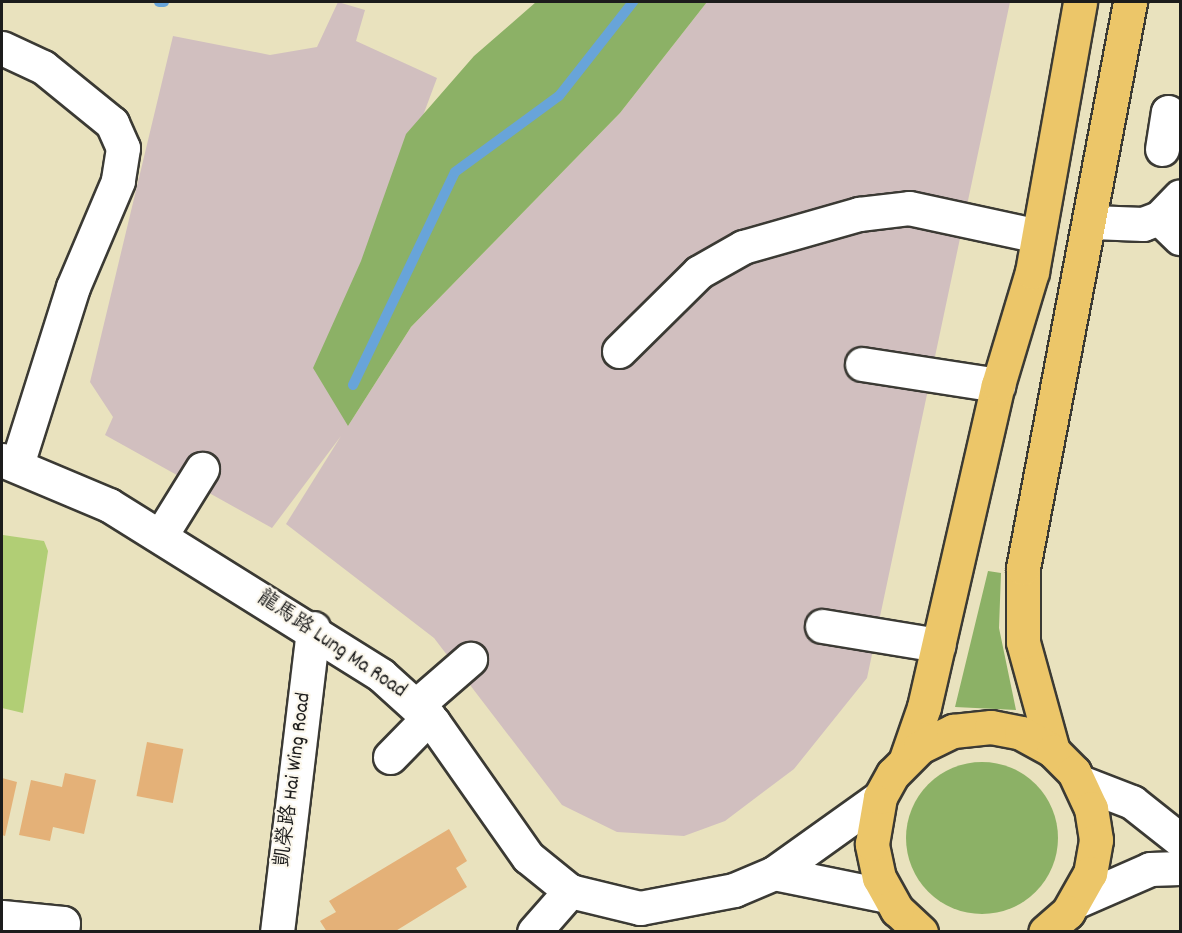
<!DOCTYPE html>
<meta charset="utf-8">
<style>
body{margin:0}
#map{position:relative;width:1182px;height:933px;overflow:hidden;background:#e9e2be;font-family:Dekko,"LXGW WenKai TC",sans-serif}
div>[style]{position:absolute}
.industrial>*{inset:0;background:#d1bfbf}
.green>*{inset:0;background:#b1ce75}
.forest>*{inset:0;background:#8cb166}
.round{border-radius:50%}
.stream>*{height:10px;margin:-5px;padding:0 5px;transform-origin:5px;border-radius:5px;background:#68a4d9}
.building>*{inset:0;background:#e4b178;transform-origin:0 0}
.roads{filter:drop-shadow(2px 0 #3b3a34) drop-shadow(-2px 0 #3b3a34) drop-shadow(0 2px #3b3a34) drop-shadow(0 -2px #3b3a34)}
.minor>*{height:33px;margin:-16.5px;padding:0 16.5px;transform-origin:16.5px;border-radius:16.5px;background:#fff}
.major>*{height:33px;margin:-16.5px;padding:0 16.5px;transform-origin:16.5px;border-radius:16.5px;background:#ecc669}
span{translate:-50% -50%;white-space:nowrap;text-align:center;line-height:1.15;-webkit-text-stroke:4.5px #fbf7ec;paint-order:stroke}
.street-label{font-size:21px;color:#1c1c1c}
.frame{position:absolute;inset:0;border:3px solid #1c1c1c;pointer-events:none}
</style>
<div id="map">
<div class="industrial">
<i style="clip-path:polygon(338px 2px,365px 10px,356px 41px,437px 78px,402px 172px,348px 426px,411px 327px,620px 113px,707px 2px,1010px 2px,867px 678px,794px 769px,725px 821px,684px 836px,617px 832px,562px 805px,434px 638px,286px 524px,341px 436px,272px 528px,105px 435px,113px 417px,90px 382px,173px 36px,270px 55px,317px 47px)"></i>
</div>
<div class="green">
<i style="clip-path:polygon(3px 535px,44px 541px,48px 551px,23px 713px,2px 708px)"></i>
</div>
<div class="forest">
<i style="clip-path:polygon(536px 2px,707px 2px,620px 113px,411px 327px,348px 426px,313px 368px,361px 261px,406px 134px,474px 56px)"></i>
<i style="clip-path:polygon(988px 571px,1001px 573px,999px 628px,1016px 710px,955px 707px)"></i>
<i class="round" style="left:906px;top:762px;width:152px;height:152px"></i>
</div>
<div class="stream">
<i style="left:159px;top:2px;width:5px"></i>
<i style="left:353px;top:385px;width:236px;rotate:-64.4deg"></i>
<i style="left:455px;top:172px;width:129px;rotate:-36.2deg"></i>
<i style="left:559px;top:96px;width:120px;rotate:-51.8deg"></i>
</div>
<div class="building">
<i style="left:147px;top:742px;width:37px;height:55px;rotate:11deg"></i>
<i style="clip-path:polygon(65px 773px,96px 780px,84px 834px,53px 827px,50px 841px,19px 835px,31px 780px,62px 787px)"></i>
<i style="clip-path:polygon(2px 778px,17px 782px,5px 836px,2px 835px)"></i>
<i style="clip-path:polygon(449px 829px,467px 861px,456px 868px,467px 887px,394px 932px,327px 932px,320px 921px,336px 912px,329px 901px)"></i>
</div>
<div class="roads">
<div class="minor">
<i style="left:2px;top:48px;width:45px;rotate:24.9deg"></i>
<i style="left:43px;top:67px;width:89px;rotate:39.1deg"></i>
<i style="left:112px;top:123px;width:27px;rotate:66deg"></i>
<i style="left:123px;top:148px;width:33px;rotate:99deg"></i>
<i style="left:118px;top:181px;width:115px;rotate:113deg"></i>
<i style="left:73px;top:287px;width:187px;rotate:107.5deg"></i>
<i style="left:1162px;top:149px;width:37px;rotate:-81deg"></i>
<i style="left:1168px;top:112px;width:17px;rotate:45deg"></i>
<i style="left:1159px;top:218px;width:29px;rotate:44deg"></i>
<i style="left:1092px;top:222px;width:51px;rotate:2.2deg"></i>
<i style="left:1143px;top:224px;width:17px;rotate:-21deg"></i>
<i style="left:1159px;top:218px;width:30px;rotate:-46deg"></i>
<i style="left:619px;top:351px;width:112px;rotate:-44.6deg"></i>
<i style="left:699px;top:272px;width:51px;rotate:-29.6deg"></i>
<i style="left:743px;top:247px;width:121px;rotate:-15.9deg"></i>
<i style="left:859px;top:214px;width:50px;rotate:-6.8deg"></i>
<i style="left:909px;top:208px;width:132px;rotate:12.2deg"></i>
<i style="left:862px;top:364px;width:138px;rotate:8.8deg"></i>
<i style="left:2px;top:460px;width:116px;rotate:22.8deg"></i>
<i style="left:109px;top:505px;width:321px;rotate:32deg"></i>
<i style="left:381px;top:675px;width:70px;rotate:42.1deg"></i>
<i style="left:433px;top:722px;width:165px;rotate:54.9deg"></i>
<i style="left:528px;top:857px;width:54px;rotate:39deg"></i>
<i style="left:570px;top:891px;width:72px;rotate:13.7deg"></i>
<i style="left:640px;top:908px;width:96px;rotate:-10.8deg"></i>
<i style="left:734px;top:890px;width:43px;rotate:-23deg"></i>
<i style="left:774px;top:873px;width:130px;rotate:-35.6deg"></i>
<i style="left:161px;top:535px;width:78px;rotate:-58.2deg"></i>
<i style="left:822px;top:626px;width:118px;rotate:9.3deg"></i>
<i style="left:418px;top:704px;width:69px;rotate:-40.9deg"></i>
<i style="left:390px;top:757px;width:56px;rotate:-45.7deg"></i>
<i style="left:1080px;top:782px;width:56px;rotate:21deg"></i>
<i style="left:1132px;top:802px;width:61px;rotate:38.4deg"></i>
<i style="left:774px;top:873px;width:115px;rotate:11.5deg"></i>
<i style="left:1075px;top:902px;width:82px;rotate:-23.7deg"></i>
<i style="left:1150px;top:869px;width:30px;rotate:-2deg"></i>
<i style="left:2px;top:917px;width:61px;rotate:5.6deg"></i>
<i style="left:63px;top:923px;width:9px;rotate:96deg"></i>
<i style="left:277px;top:932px;width:306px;rotate:-83.2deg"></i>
<i style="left:534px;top:932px;width:55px;rotate:-48.7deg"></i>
</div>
<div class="major">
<i style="left:1053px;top:751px;width:113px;rotate:-105.4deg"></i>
<i style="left:1023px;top:642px;width:74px;rotate:-90deg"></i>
<i style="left:1023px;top:568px;width:576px;rotate:-79.29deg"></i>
<i style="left:906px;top:759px;width:55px;rotate:-70.9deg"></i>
<i style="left:924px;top:707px;width:330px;rotate:-77.1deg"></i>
<i style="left:998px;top:385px;width:118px;rotate:-73.3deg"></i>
<i style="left:1032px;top:272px;width:274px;rotate:-79.9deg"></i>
<i style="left:921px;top:932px;width:33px;rotate:-137deg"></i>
<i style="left:897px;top:910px;width:37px;rotate:-119deg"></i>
<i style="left:879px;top:878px;width:35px;rotate:-102deg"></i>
<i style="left:872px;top:844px;width:48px;rotate:-80.3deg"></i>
<i style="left:880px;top:797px;width:26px;rotate:-61deg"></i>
<i style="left:893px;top:774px;width:38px;rotate:-45deg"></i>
<i style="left:920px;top:747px;width:37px;rotate:-26deg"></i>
<i style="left:953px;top:731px;width:38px;rotate:-6deg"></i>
<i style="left:991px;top:727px;width:31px;rotate:11deg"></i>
<i style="left:1021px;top:733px;width:37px;rotate:29deg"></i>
<i style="left:1053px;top:751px;width:30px;rotate:45deg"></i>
<i style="left:1074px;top:772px;width:40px;rotate:65deg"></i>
<i style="left:1091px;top:808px;width:32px;rotate:81deg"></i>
<i style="left:1096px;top:840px;width:34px;rotate:100deg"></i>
<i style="left:1090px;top:873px;width:45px;rotate:119.4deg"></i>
<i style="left:1068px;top:912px;width:30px;rotate:139deg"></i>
</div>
</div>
<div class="street-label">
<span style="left:331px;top:645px;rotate:34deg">龍馬路 Lung Ma Road</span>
<span style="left:294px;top:780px;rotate:-83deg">凱榮路 Hai Wing Road</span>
</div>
<div class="frame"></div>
</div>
